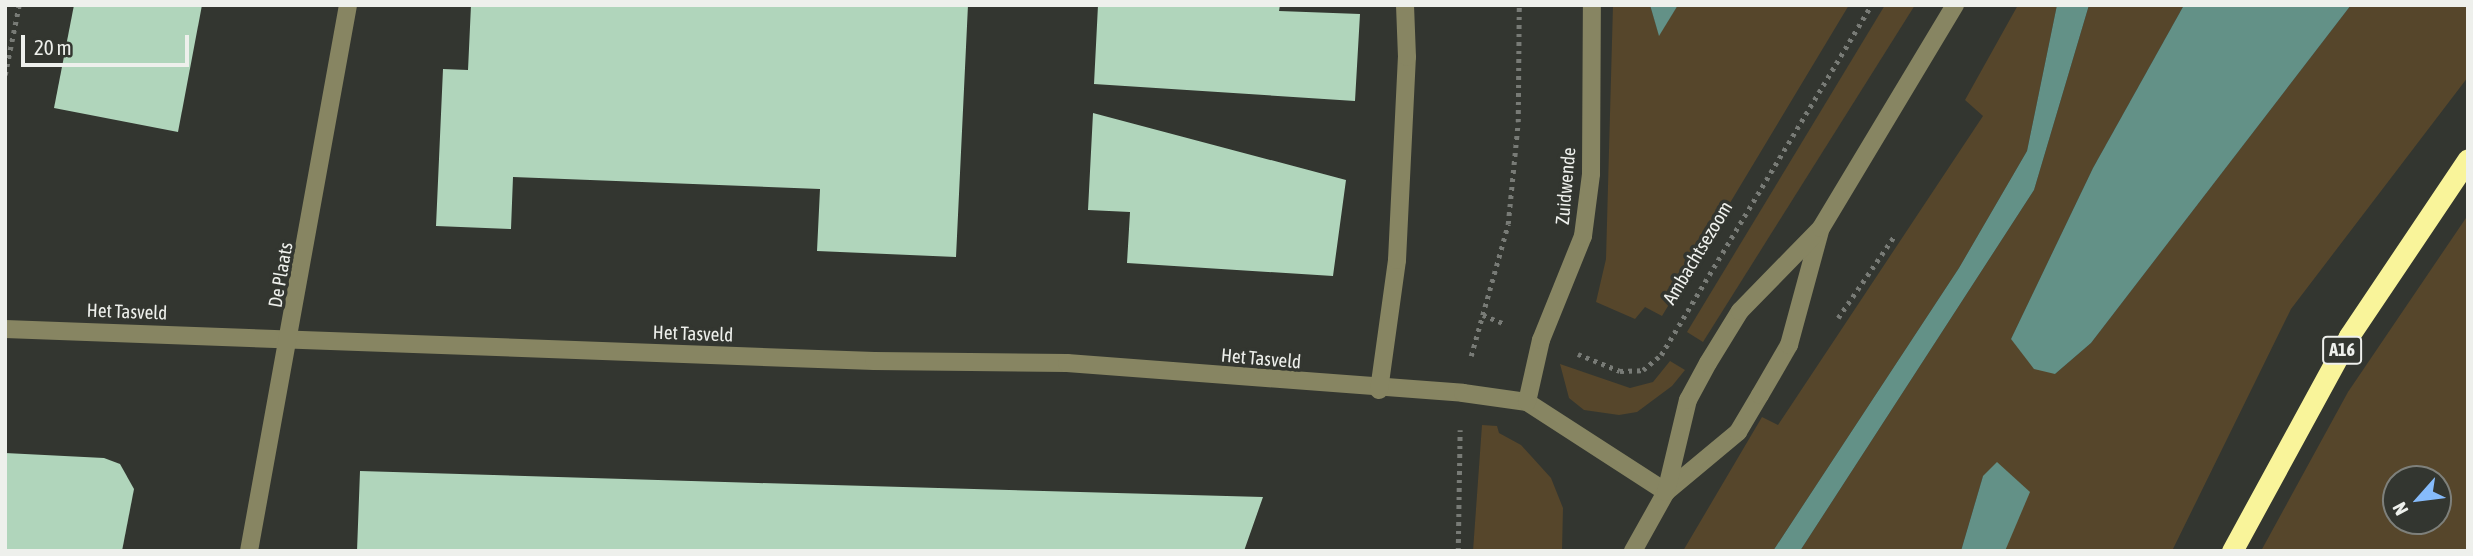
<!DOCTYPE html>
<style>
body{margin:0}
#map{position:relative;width:2473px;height:556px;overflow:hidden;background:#333630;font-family:"Asap Condensed",sans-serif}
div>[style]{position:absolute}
.green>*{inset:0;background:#56462b}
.water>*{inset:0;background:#639187}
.building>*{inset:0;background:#b0d5bb}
.path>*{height:4.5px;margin-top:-2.25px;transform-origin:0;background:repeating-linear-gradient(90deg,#787b76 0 3.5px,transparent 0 8.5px)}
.minor>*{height:18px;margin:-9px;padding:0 9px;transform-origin:9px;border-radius:9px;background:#878562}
.highway>*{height:21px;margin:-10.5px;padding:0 10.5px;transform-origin:10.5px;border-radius:10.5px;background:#f9f49a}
span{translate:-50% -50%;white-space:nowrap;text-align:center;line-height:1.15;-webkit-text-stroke:7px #333630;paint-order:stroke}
.shield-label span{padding:2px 5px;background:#333630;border:2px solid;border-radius:5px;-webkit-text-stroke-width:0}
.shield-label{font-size:18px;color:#eef0ec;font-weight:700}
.street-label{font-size:19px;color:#eef0ec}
.frame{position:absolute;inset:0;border:7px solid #eef0ec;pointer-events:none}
.north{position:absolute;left:2382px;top:465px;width:70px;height:70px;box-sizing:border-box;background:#333630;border:2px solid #7e807b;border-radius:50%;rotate:242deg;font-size:19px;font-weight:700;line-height:28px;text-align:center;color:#eef0ec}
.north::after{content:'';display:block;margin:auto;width:24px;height:32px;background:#86bbfb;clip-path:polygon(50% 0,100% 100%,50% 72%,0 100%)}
.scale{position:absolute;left:21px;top:35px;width:168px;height:32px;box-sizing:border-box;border:4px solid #eef0ec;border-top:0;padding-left:9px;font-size:21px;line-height:24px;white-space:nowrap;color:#eef0ec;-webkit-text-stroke:5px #333630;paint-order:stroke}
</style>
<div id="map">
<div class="green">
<i style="clip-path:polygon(1613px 5px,1650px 5px,1659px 35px,1678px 5px,1849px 5px,1662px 316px,1645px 307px,1635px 319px,1596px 302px,1606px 259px)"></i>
<i style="clip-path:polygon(1885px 5px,1915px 5px,1703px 342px,1687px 332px)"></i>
<i style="clip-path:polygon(2018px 5px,2057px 5px,2027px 151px,1959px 268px,1773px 551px,1683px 551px,1762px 417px,1778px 425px,1983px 116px,1965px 100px)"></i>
<i style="clip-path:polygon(2089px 5px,2184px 5px,2093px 168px,2011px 339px,2055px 374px,2091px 343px,2351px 5px,2468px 5px,2468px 77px,2291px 309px,2172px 551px,2005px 551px,2007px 542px,1983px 476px,1961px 551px,1800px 551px,2034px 190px)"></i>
<i style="clip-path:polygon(evenodd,2468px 215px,2468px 551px,2261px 551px,2348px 392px,2468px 215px,2438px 479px,2438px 521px,2396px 521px,2396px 479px,2438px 479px)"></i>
<i style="clip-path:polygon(1670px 361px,1685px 370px,1672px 386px,1637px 412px,1619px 415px,1584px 410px,1569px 398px,1560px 364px,1630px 388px,1653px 382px)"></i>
<i style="clip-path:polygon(1482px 425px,1497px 426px,1499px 433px,1521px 445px,1551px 478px,1563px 508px,1562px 551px,1473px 551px)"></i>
</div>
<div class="water">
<i style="clip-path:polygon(1650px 5px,1678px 5px,1659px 36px)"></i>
<i style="clip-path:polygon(2057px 5px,2089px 5px,2034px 190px,1800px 551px,1773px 551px,1959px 268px,2027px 151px)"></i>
<i style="clip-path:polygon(2184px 5px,2351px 5px,2091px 343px,2055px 374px,2034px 369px,2011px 339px,2093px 168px)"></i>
<i style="clip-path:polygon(1997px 462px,2030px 492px,2005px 551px,1961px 551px,1983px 476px)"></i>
</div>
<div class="building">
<i style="clip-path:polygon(74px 5px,202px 5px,178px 132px,54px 108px)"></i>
<i style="clip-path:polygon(471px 5px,968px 5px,956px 257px,817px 251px,820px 189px,513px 177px,511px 229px,436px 226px,443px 69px,468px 70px)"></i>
<i style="clip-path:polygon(1098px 5px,1280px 5px,1279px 11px,1360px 14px,1355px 101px,1094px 84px)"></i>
<i style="clip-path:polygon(1093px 113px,1346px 180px,1333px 276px,1127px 263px,1130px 212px,1088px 210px)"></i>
<i style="clip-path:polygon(5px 453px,104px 458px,120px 464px,134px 489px,122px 551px,5px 551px)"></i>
<i style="clip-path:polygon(360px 471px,758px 483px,1263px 497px,1244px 551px,357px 551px)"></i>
</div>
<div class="path">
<i style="left:5px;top:75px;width:71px;rotate:-78.7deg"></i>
<i style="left:1483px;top:315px;width:24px;rotate:22deg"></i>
<i style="left:1838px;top:318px;width:101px;rotate:-55.5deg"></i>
<i style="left:1578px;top:354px;width:45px;rotate:22deg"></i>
<i style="left:1620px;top:371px;width:23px;rotate:-2deg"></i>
<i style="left:1643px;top:370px;width:23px;rotate:-40deg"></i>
<i style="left:1661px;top:355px;width:408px;rotate:-59deg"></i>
<i style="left:1471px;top:356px;width:137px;rotate:-74.3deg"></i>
<i style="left:1508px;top:224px;width:102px;rotate:-84.4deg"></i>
<i style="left:1518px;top:122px;width:117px;rotate:-89.5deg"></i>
<i style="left:1458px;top:551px;width:121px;rotate:-89.1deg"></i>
</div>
<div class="minor">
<i style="left:5px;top:329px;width:870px;rotate:2.11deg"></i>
<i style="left:874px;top:361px;width:193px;rotate:0.6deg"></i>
<i style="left:1067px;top:363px;width:397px;rotate:4.3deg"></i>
<i style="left:1463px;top:393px;width:65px;rotate:8deg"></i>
<i style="left:1527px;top:402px;width:166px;rotate:32.9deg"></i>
<i style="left:1379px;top:390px;width:131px;rotate:-82.1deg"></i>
<i style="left:1397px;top:260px;width:203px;rotate:-87.2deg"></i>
<i style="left:1407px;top:57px;width:52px;rotate:-92.2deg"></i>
<i style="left:1527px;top:402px;width:64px;rotate:-77.3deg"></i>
<i style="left:1541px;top:340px;width:112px;rotate:-68deg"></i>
<i style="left:1583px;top:236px;width:63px;rotate:-82.6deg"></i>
<i style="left:1591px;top:174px;width:169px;rotate:-89.7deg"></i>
<i style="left:1666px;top:492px;width:94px;rotate:-39.8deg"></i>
<i style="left:1738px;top:432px;width:43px;rotate:-59.3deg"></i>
<i style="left:1760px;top:395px;width:58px;rotate:-59.9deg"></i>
<i style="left:1789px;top:345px;width:118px;rotate:-74.8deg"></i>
<i style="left:249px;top:551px;width:555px;rotate:-79.72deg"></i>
<i style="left:1633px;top:551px;width:68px;rotate:-60.8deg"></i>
<i style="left:1666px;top:492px;width:95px;rotate:-76.6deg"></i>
<i style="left:1688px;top:400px;width:42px;rotate:-61.6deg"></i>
<i style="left:1708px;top:363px;width:61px;rotate:-58.4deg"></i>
<i style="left:1740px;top:311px;width:116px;rotate:-45.7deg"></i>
<i style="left:1821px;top:228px;width:260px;rotate:-59deg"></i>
</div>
<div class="highway">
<i style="left:2232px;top:551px;width:245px;rotate:-61.4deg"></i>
<i style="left:2349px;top:336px;width:213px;rotate:-56.1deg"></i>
</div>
<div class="shield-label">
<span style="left:2342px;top:350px">A16</span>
</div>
<div class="street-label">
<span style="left:1566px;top:186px;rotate:-85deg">Zuidwende</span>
<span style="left:1698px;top:253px;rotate:-59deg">Ambachtsezoom</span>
<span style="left:281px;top:275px;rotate:-80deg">De Plaats</span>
<span style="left:127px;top:312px;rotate:2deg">Het Tasveld</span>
<span style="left:693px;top:334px;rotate:2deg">Het Tasveld</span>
<span style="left:1261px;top:359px;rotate:5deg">Het Tasveld</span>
</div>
<div class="frame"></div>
<div class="north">N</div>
<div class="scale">20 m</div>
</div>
